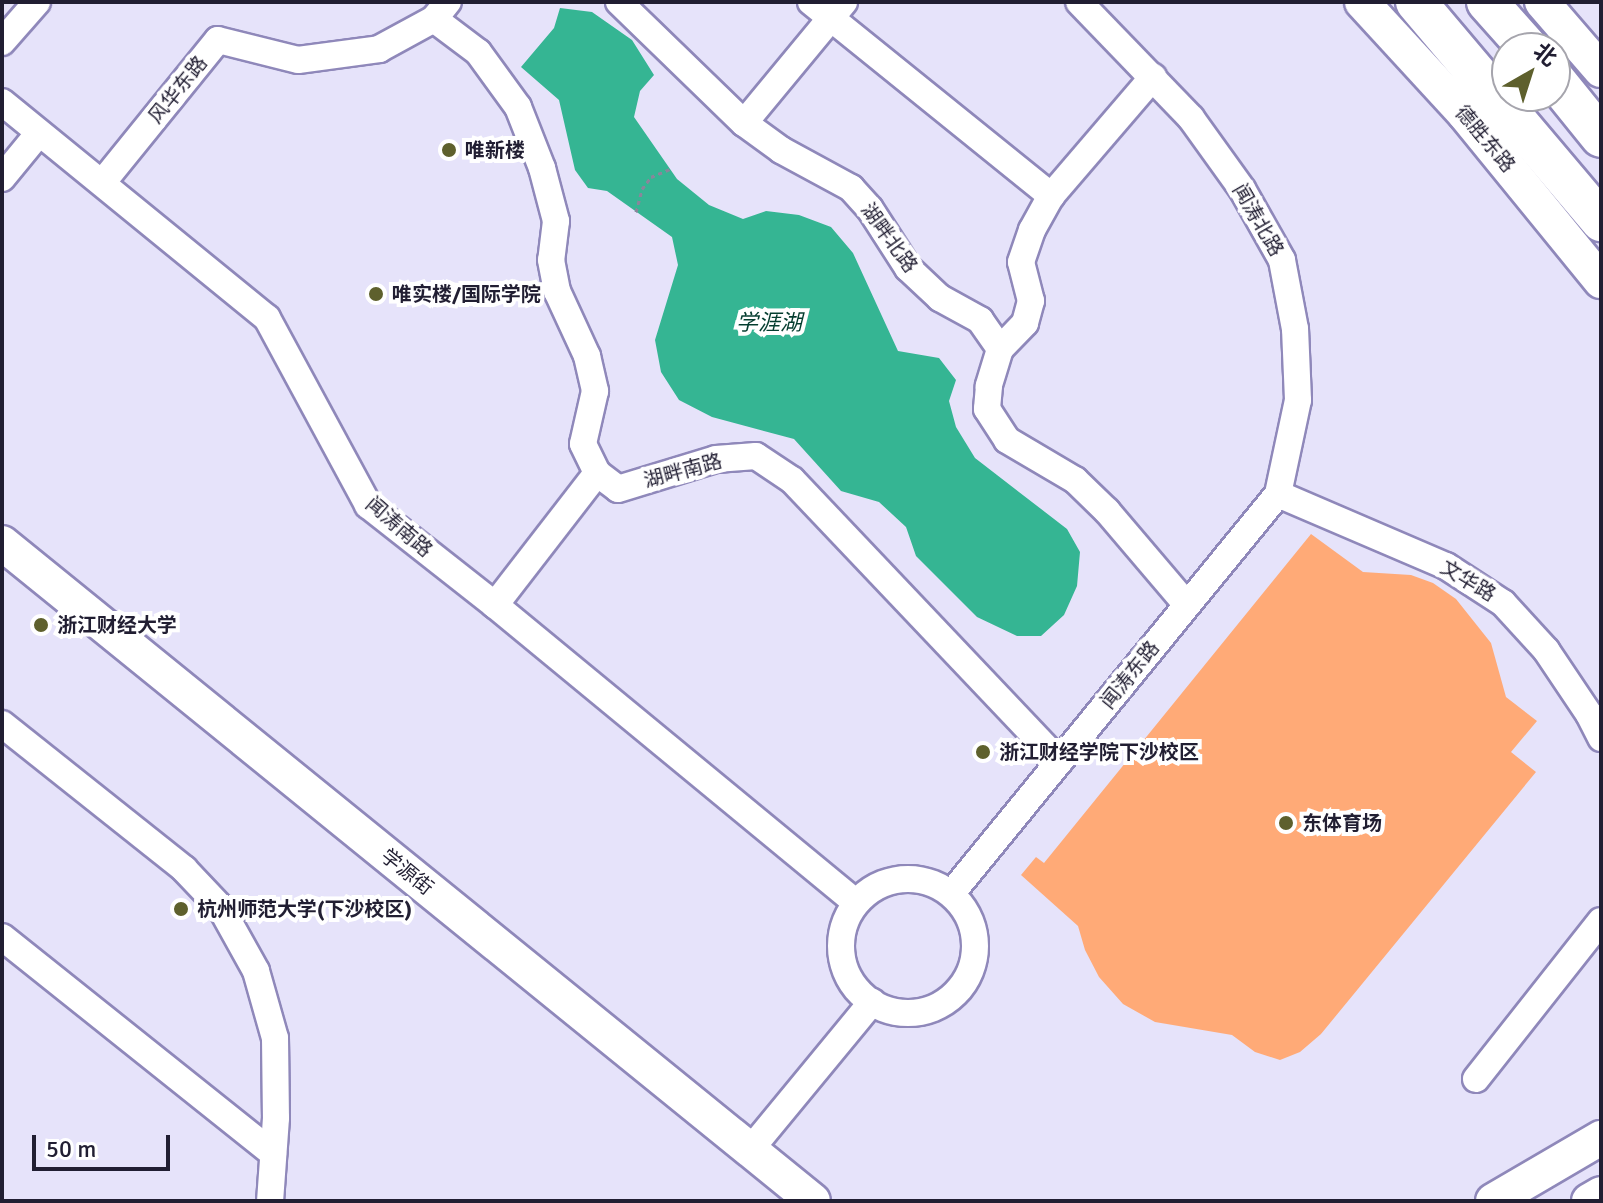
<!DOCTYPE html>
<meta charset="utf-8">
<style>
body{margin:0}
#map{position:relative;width:1603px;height:1203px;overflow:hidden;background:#e6e3fa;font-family:Signika,"Noto Sans SC",sans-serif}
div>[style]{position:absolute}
.green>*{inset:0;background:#fa7}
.water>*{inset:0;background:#35b593}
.path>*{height:3px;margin-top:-1.5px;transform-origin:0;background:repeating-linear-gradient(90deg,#89869b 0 4px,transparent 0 8px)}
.roads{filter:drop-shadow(2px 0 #8f88ba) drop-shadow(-2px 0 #8f88ba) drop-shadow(0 2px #8f88ba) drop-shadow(0 -2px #8f88ba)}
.minor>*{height:26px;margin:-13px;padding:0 13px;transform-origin:13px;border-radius:13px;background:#fff}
.minor>.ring{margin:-13px;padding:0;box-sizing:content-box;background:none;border:26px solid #fff;border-radius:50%}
.major>*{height:34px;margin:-17px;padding:0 17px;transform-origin:17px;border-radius:17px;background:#fff}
.highway>*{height:40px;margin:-20px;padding:0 20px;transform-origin:20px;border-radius:20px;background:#fff}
.dots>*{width:22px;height:22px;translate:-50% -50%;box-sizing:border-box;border:4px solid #fff;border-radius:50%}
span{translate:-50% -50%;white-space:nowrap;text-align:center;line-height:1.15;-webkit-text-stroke:8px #fff;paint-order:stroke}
.street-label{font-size:20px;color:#211e32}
.poi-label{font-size:20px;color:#211e32;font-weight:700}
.left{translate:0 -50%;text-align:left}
.water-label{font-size:22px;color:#043d2f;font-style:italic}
.frame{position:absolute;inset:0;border:4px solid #211e32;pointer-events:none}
.north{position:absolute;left:1491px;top:32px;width:80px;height:80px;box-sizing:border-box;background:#fff;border:2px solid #a6a5ad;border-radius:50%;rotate:39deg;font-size:22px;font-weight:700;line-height:32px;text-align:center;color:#211e32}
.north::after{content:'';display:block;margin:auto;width:28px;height:36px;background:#5e602d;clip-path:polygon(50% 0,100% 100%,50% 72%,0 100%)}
.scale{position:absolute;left:32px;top:1135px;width:138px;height:36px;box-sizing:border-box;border:4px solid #211e32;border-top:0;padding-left:10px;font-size:24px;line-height:28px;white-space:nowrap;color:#211e32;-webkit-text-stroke:6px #fff;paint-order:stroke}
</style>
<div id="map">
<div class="green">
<i style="clip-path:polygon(1311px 534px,1363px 572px,1411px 575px,1433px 583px,1456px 599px,1491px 643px,1506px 697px,1537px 721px,1511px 752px,1536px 772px,1321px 1034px,1300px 1052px,1280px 1060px,1255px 1052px,1232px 1035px,1155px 1022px,1123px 1004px,1099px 977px,1085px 950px,1078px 926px,1021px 875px,1036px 857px,1044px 863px)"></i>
</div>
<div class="water">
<i style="clip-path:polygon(560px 8px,592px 12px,632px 40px,654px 75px,640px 91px,634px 117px,677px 179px,709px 205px,743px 219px,766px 211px,799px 215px,831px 227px,853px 253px,898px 351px,939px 358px,956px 380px,949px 401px,956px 427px,975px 458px,1067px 529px,1080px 552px,1077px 586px,1064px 615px,1041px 636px,1017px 636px,977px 617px,916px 556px,906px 527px,879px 502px,841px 491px,794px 439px,712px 417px,679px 400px,661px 372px,655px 340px,678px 265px,672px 237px,607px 191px,588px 188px,575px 170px,559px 100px,521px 67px,554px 28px)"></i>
</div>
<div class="path">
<i style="left:636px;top:212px;width:24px;rotate:-75deg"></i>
<i style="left:642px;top:189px;width:15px;rotate:-53deg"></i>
<i style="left:651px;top:177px;width:21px;rotate:-23deg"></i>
</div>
<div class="roads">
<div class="minor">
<i style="left:619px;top:2px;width:174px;rotate:44.1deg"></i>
<i style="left:744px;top:123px;width:46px;rotate:36.1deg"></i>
<i style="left:781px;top:150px;width:80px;rotate:28.5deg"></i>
<i style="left:851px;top:188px;width:28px;rotate:48deg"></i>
<i style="left:870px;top:209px;width:70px;rotate:57.2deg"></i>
<i style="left:908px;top:268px;width:44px;rotate:43.2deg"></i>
<i style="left:940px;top:298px;width:46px;rotate:28.8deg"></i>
<i style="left:980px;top:320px;width:35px;rotate:55deg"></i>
<i style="left:1000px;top:349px;width:39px;rotate:107deg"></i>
<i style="left:989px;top:386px;width:23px;rotate:95deg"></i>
<i style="left:987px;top:409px;width:37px;rotate:57deg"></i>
<i style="left:1007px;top:440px;width:79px;rotate:30.5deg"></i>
<i style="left:1075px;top:480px;width:45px;rotate:44.1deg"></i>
<i style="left:1107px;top:511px;width:123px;rotate:49.6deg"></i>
<i style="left:811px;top:2px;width:309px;rotate:38.9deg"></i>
<i style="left:434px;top:19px;width:55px;rotate:36.9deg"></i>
<i style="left:478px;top:52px;width:68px;rotate:54deg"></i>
<i style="left:518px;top:107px;width:66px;rotate:68.5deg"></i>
<i style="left:542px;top:168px;width:55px;rotate:75.2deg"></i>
<i style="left:556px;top:221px;width:39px;rotate:97deg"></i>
<i style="left:551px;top:260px;width:32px;rotate:79deg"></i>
<i style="left:557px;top:291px;width:72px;rotate:65.2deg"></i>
<i style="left:587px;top:356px;width:36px;rotate:77deg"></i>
<i style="left:595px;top:391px;width:54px;rotate:102.8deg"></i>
<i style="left:583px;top:444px;width:32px;rotate:64deg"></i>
<i style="left:597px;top:473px;width:26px;rotate:37deg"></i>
<i style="left:618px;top:489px;width:102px;rotate:-17deg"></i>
<i style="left:716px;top:459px;width:40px;rotate:-4.3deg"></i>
<i style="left:756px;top:456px;width:43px;rotate:33.7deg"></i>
<i style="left:792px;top:480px;width:388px;rotate:46.5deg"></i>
<i style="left:2px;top:42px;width:53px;rotate:-48.8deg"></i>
<i style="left:2px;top:102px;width:342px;rotate:39.2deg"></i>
<i style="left:267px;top:318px;width:213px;rotate:61.6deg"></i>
<i style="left:368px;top:505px;width:162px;rotate:38.2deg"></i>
<i style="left:495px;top:605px;width:468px;rotate:39.5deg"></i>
<i style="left:744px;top:123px;width:157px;rotate:-50.4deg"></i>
<i style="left:2px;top:178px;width:57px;rotate:-50.7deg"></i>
<i style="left:102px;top:183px;width:184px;rotate:-51deg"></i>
<i style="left:218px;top:40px;width:82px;rotate:14deg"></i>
<i style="left:298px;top:60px;width:82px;rotate:-7.7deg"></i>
<i style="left:379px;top:49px;width:63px;rotate:-28.6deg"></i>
<i style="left:434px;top:19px;width:22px;rotate:-51deg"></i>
<i style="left:1000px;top:349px;width:36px;rotate:-46deg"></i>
<i style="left:1025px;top:323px;width:23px;rotate:-75deg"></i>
<i style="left:1031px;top:301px;width:40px;rotate:-104.4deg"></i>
<i style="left:1021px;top:262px;width:34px;rotate:-71deg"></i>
<i style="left:1032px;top:230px;width:39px;rotate:-61deg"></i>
<i style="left:1051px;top:196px;width:157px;rotate:-49.4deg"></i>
<i style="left:1278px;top:494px;width:183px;rotate:23.2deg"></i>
<i style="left:1446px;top:566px;width:68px;rotate:33deg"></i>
<i style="left:1503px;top:603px;width:64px;rotate:47.5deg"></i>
<i style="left:1546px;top:650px;width:77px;rotate:56.1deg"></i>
<i style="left:1589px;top:714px;width:27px;rotate:63deg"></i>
<i style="left:495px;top:605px;width:167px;rotate:-52.3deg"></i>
<i style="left:2px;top:724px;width:233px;rotate:38.5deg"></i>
<i style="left:184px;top:869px;width:54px;rotate:46.5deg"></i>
<i style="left:221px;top:908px;width:72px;rotate:60.9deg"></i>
<i style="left:256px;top:971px;width:70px;rotate:74.2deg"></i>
<i style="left:275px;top:1038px;width:80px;rotate:89.3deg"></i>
<i style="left:276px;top:1118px;width:83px;rotate:94.1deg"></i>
<i class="ring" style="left:841px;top:879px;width:108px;height:108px"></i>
<i style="left:951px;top:894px;width:517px;rotate:-50.73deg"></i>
<i style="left:1278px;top:494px;width:96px;rotate:-78deg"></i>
<i style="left:1298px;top:400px;width:71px;rotate:-92.4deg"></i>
<i style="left:1295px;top:329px;width:70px;rotate:-100.7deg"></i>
<i style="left:1282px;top:260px;width:81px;rotate:-119.4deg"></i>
<i style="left:1242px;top:189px;width:87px;rotate:-125.7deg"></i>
<i style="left:1191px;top:118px;width:161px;rotate:-134deg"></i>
<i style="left:2px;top:937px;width:347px;rotate:38.6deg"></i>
<i style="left:1476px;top:1079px;width:201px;rotate:-51.7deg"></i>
<i style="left:750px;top:1150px;width:192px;rotate:-50.5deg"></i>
</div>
<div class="major">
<i style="left:1362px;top:2px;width:151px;rotate:47.4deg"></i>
<i style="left:1464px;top:113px;width:217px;rotate:50.8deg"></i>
<i style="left:1542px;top:2px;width:90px;rotate:49.1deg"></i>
<i style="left:2px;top:543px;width:1044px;rotate:39.05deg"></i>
<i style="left:1493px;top:1201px;width:125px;rotate:-30.3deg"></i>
<i style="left:1589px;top:1201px;width:14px;rotate:-30deg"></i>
</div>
<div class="highway">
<i style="left:1416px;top:2px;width:287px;rotate:49.8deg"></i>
<i style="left:1487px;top:2px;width:62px;rotate:48.3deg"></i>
<i style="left:1555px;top:80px;width:73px;rotate:51.1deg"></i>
</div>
</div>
<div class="dots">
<i style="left:449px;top:150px;background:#5e602d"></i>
<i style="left:376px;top:294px;background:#5e602d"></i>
<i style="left:41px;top:625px;background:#5e602d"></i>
<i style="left:983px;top:752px;background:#5e602d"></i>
<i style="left:1286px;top:823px;background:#5e602d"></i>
<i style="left:181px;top:909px;background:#5e602d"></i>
</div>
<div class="street-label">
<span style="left:178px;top:90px;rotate:-51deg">风华东路</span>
<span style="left:1485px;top:139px;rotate:50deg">德胜东路</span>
<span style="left:1258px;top:220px;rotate:60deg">闻涛北路</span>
<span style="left:889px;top:238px;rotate:54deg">湖畔北路</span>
<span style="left:683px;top:471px;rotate:-15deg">湖畔南路</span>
<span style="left:399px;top:527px;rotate:41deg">闻涛南路</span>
<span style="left:1468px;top:581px;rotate:31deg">文华路</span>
<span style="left:1130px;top:675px;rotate:-51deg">闻涛东路</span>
<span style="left:407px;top:872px;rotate:39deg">学源街</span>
</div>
<div class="poi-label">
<span class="left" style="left:465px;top:150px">唯新楼</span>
<span class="left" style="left:392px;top:294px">唯实楼/国际学院</span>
<span class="left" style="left:57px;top:625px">浙江财经大学</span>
<span class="left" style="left:999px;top:752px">浙江财经学院下沙校区</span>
<span class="left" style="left:1302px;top:823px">东体育场</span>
<span class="left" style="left:197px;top:909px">杭州师范大学(下沙校区)</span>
</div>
<div class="water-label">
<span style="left:769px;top:323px">学涯湖</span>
</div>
<div class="frame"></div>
<div class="north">北</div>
<div class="scale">50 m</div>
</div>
